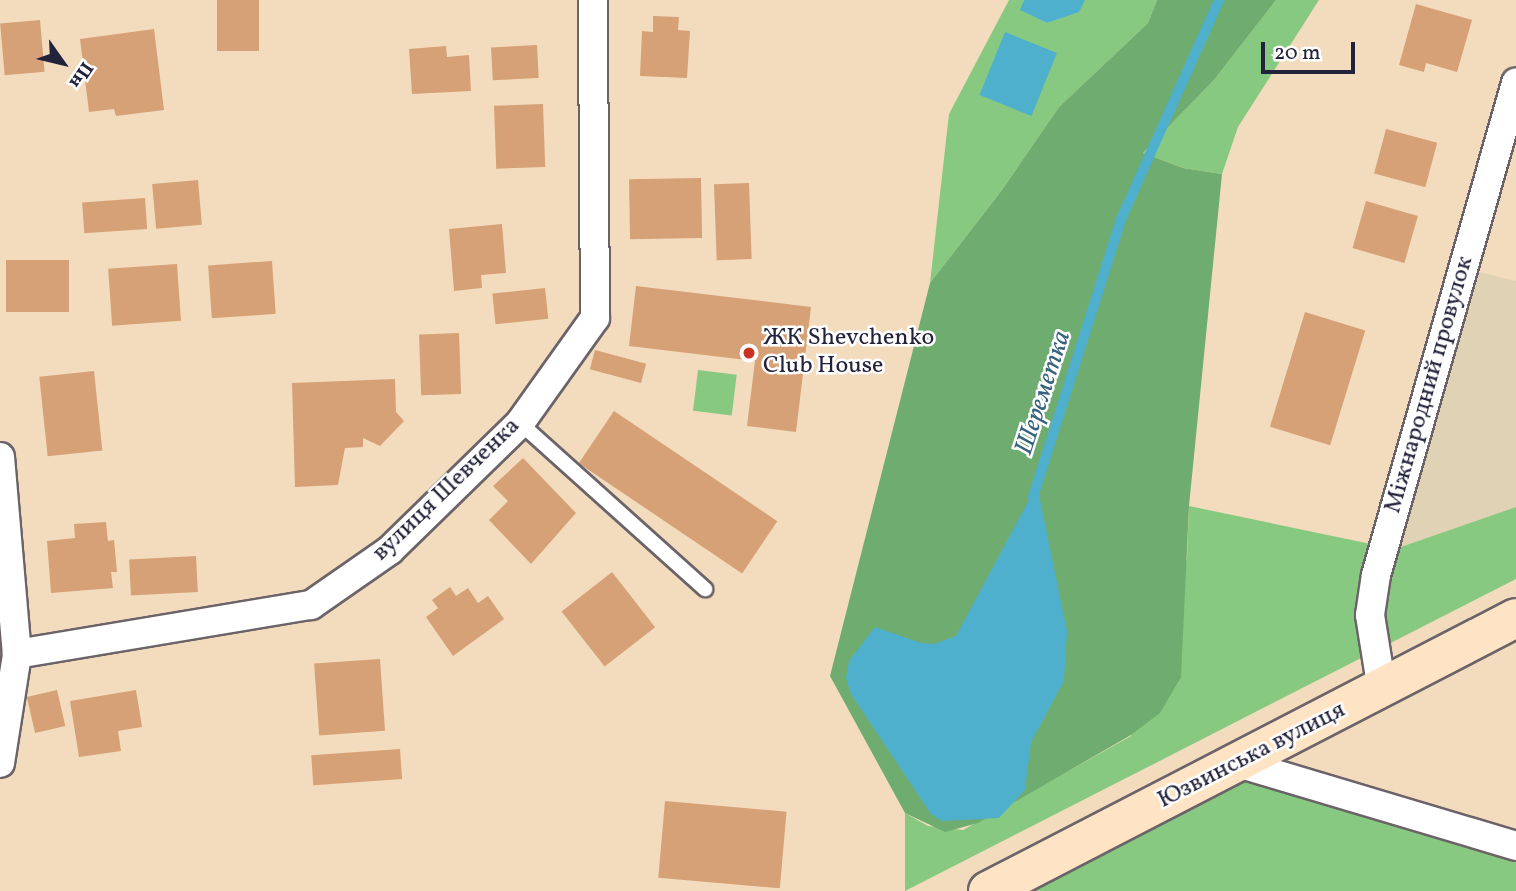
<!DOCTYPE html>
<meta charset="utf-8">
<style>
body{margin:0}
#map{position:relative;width:1516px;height:891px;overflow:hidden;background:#f3dcbd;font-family:Vollkorn,serif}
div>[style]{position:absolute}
.built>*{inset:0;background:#e0d3b5}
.green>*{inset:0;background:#88c981;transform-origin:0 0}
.forest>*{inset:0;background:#6ead6f}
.water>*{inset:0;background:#4eb0cd;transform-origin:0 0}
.stream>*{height:10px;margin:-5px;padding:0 5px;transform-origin:5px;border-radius:5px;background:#4eb0cd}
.building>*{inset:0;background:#d6a176;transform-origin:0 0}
.roads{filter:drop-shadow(2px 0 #6b6368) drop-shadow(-2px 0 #6b6368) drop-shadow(0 2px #6b6368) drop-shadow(0 -2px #6b6368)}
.service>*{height:14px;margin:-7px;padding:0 7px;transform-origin:7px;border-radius:7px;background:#fff}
.minor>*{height:28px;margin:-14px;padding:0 14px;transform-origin:14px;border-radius:14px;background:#fff}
.secondary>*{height:38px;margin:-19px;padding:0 19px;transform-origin:19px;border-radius:19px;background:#fee4c5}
.dots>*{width:19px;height:19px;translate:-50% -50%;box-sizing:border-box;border:4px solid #fff;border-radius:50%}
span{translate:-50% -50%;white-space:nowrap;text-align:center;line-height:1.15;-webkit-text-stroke:5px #fff;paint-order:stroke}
.poi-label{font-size:24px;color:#22223b}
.left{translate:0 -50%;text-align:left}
.street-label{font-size:24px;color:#22223b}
.water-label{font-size:26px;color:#36627d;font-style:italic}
.north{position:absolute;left:28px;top:28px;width:70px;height:70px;-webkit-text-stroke:5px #fff;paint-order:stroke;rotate:124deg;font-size:19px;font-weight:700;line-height:28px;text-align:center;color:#22223b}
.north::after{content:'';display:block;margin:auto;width:24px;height:32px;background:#22223b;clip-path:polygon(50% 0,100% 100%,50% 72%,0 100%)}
.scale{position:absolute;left:1261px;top:42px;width:94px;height:32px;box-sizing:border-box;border:4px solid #22223b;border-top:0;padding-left:9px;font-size:21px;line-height:24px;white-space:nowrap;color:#22223b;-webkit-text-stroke:5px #fff;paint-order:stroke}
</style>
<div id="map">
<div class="built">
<i style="clip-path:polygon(1474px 271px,1516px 281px,1516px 507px,1395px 549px)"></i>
</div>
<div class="green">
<i style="clip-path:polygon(1009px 0,1024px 0,1021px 10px,1047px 23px,1078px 11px,1085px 0,1157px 0,1148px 23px,1059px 107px,1002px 190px,930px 283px,949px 114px)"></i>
<i style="clip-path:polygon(1276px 0,1319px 0,1238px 127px,1222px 174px,1183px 168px,1143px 153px,1214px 80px)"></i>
<i style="left:698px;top:370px;width:39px;height:41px;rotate:7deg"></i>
<i style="clip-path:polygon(1189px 506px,1395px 549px,1516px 507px,1516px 579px,905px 891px,905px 813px,928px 826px,963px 830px,1131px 736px,1187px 558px)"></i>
<i style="clip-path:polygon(1241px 770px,1516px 846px,1516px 891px,1009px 891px)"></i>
</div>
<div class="forest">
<i style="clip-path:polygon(1157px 0,1276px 0,1214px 80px,1143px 153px,1183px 168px,1222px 174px,1189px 506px,1181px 677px,1160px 713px,1131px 735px,978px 823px,945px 832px,905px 813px,830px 676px,930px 283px,1002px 190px,1059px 107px,1148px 23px)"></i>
</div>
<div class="water">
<i style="clip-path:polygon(1024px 0,1085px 0,1079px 12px,1047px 23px,1020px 10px)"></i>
<i style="left:1005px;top:32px;width:56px;height:68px;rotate:22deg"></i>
<i style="clip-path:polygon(1037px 485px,1067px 631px,1064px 681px,1031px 742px,1025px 790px,999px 818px,942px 821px,931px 814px,851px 694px,846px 678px,849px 661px,875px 627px,921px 643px,934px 644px,956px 636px)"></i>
</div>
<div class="stream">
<i style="left:1033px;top:497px;width:294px;rotate:-72.4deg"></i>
<i style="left:1122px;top:217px;width:238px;rotate:-65.9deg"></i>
</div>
<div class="building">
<i style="left:217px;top:0;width:42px;height:51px"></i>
<i style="clip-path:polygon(1416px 4px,1472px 20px,1457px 72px,1426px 63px,1424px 72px,1399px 65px)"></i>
<i style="clip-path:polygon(653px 16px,679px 17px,678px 30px,690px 31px,687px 78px,640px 76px,642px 31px,653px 32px)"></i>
<i style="left:40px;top:20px;width:52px;height:40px;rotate:85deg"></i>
<i style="clip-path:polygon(154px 29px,164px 110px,116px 116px,114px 109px,89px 112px,80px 39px)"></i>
<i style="left:537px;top:45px;width:33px;height:46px;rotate:87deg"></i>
<i style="clip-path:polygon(446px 46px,447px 57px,469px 55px,471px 91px,412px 94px,409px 49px)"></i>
<i style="left:543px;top:104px;width:63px;height:49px;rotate:88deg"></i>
<i style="left:1386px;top:129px;width:53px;height:46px;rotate:15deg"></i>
<i style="left:701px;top:178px;width:60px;height:72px;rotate:89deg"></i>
<i style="left:198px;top:180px;width:45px;height:46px;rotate:85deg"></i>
<i style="left:749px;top:183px;width:76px;height:35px;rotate:88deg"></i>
<i style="left:145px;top:198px;width:31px;height:63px;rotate:86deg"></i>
<i style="left:1366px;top:201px;width:54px;height:49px;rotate:16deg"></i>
<i style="clip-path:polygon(502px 224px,506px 273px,481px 275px,482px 288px,454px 291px,449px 229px)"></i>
<i style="left:6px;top:260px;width:63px;height:52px"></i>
<i style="left:272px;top:261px;width:53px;height:64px;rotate:86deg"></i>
<i style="left:177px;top:264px;width:57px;height:69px;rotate:86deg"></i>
<i style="clip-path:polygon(636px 286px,811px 307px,796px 432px,747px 426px,755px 361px,629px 346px)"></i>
<i style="left:545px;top:288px;width:31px;height:53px;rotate:84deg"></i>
<i style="left:1305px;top:312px;width:63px;height:120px;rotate:17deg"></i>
<i style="left:459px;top:333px;width:61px;height:40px;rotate:88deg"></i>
<i style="left:595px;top:350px;width:53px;height:20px;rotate:15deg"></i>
<i style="left:94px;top:371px;width:80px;height:55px;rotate:84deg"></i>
<i style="clip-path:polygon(395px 379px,396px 412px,404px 421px,380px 446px,363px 438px,363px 447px,345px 448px,338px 485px,295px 487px,292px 383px)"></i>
<i style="left:614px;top:411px;width:197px;height:63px;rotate:34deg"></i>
<i style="clip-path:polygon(523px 458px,576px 513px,531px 564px,489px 520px,508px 501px,493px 486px)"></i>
<i style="clip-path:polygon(106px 522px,108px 541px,114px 540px,117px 572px,111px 572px,113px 588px,51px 593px,47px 541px,75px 538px,74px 524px)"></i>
<i style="left:196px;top:556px;width:36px;height:67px;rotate:87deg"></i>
<i style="left:612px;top:572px;width:70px;height:64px;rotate:52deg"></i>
<i style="clip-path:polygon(450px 587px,456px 596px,468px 588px,478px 603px,488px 596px,504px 619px,453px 656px,426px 617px,438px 608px,432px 600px)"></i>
<i style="left:380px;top:659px;width:72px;height:66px;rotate:86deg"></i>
<i style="left:57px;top:690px;width:37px;height:31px;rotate:77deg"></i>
<i style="clip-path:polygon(136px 690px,142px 727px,118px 731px,121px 751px,79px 757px,70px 701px)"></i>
<i style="left:400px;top:749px;width:30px;height:89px;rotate:86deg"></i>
<i style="left:665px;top:801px;width:122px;height:77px;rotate:5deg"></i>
</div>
<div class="roads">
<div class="service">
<i style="left:520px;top:423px;width:249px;rotate:41.9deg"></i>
</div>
<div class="minor">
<i style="left:0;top:457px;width:198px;rotate:85.1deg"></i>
<i style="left:1382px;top:690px;width:76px;rotate:-99.1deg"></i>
<i style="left:1370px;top:615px;width:40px;rotate:-81.5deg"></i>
<i style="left:1376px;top:575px;width:512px;rotate:-74.12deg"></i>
<i style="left:0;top:763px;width:110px;rotate:-81.1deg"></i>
<i style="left:17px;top:654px;width:298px;rotate:-9.5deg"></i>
<i style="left:311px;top:605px;width:96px;rotate:-34.8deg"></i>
<i style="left:390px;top:550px;width:182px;rotate:-44.3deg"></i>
<i style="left:520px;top:423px;width:129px;rotate:-54.5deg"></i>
<i style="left:595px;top:318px;width:318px;rotate:-90.4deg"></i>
<i style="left:1238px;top:763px;width:290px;rotate:16.6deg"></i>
</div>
<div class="secondary">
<i style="left:988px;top:891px;width:594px;rotate:-27.34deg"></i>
</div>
</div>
<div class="dots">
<i style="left:749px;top:353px;background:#c8321e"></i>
</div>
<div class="poi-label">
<span class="left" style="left:763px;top:353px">ЖК Shevchenko<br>Club House</span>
</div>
<div class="street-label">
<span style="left:1430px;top:385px;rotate:-74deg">Міжнародний провулок</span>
<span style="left:447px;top:490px;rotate:-44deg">вулиця Шевченка</span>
<span style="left:1252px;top:756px;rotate:-27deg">Юзвинська вулиця</span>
</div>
<div class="water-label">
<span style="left:1044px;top:393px;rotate:-72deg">Шереметка</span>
</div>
<div class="north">Пн</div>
<div class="scale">20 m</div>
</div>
